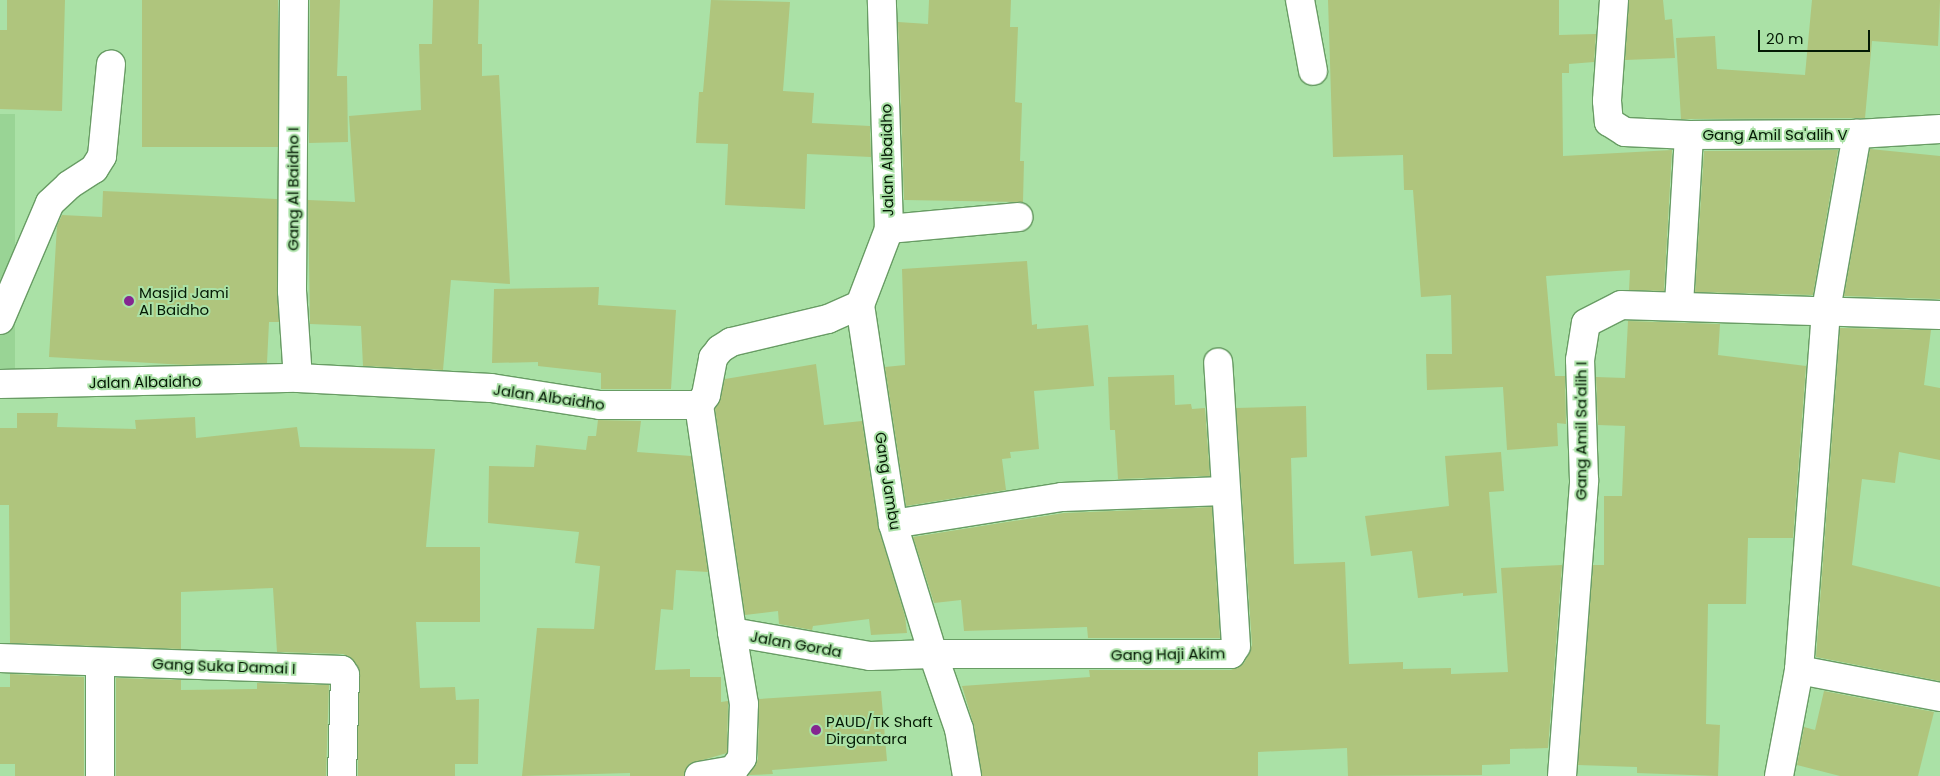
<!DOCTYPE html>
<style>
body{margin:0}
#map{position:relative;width:1940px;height:776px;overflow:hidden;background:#aae1a6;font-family:Poppins,sans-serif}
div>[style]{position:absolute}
.built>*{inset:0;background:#99d495;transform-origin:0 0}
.building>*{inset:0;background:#afc57d;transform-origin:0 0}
.roads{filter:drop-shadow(1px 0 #689c64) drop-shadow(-1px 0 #689c64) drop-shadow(0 1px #689c64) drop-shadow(0 -1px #689c64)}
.minor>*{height:28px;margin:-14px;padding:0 14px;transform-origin:14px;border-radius:14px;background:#fff}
.tertiary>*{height:28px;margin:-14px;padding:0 14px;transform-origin:14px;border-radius:14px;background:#fff}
.dots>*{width:14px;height:14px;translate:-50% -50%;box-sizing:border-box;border:2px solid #aae1a6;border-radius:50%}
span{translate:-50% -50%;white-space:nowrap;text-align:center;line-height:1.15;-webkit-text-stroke:4px #aae1a6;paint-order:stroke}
.street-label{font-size:15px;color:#051a05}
.poi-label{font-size:15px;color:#051a05}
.left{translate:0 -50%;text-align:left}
.scale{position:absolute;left:1758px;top:30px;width:112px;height:22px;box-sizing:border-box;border:2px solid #051a05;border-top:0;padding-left:6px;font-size:15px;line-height:18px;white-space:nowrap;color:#051a05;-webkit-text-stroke:4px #aae1a6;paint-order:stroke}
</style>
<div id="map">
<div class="built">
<i style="left:0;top:114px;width:15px;height:265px"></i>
</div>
<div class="building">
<i style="clip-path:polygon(7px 0,65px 0,62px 111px,0 109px,0 30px,7px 30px)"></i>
<i style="left:142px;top:0;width:136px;height:147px"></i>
<i style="clip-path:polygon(310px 0,340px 0,337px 76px,347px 76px,348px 142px,309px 143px)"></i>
<i style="clip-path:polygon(433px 0,479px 0,478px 44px,482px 44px,482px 76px,499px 75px,510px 284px,451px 280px,443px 370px,363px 366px,361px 326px,310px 324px,308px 200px,355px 202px,349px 116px,421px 110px,419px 44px,432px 44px)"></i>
<i style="clip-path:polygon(711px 0,790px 2px,783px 91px,814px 93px,812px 123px,870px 126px,871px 157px,807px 154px,805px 209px,725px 205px,728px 144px,696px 143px,699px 92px,703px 92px)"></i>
<i style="clip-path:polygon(929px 0,1011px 0,1010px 27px,1018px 27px,1015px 102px,1022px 103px,1020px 161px,1024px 161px,1023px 202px,904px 200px,898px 22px,928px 24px)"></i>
<i style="clip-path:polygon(1328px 0,1559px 0,1559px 35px,1596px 34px,1594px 62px,1569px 64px,1569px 73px,1562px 73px,1563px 156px,1672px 150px,1664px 291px,1629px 290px,1630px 270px,1546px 276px,1555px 376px,1565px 376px,1566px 424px,1557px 423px,1558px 446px,1507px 450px,1503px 387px,1427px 390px,1426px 354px,1452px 354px,1451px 295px,1421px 297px,1413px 190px,1404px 190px,1403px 155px,1333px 157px)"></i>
<i style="clip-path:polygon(1629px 0,1663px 0,1665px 20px,1672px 19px,1675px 58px,1625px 60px)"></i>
<i style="clip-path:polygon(1812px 0,1940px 0,1938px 46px,1872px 41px,1865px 118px,1681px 119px,1676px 38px,1715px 36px,1717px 69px,1805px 75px)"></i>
<i style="clip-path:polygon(1870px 149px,1940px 156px,1940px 299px,1844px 296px)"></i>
<i style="clip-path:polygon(1838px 150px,1813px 295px,1695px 292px,1704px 151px)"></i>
<i style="clip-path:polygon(103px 191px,277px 199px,279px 322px,269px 322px,267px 363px,185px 365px,49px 357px,57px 226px,62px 215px,102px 217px)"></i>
<i style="clip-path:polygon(1027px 261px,1032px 325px,1037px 324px,1037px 329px,1088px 325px,1094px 386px,1034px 391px,1039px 449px,1010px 452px,1011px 458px,1002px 459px,1006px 490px,906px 506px,885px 367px,905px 365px,902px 269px)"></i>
<i style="clip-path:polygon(599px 287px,598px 305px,676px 310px,671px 389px,601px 389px,601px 373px,538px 366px,538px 362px,492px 363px,494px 289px)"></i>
<i style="clip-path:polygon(1628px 321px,1720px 324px,1718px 355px,1806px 366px,1793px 538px,1748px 538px,1746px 604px,1708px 604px,1706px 724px,1720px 725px,1718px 776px,1637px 773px,1637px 767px,1578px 765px,1593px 565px,1604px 565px,1604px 496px,1622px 496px,1625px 426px,1598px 425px,1596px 377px,1625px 378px)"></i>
<i style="clip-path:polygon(1840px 328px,1931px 330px,1924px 385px,1940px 388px,1940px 460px,1899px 452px,1895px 483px,1862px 479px,1852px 565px,1940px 587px,1940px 681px,1816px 657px)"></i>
<i style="clip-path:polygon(816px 364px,824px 425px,862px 421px,878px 526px,905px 616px,907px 633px,871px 635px,869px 619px,813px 626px,812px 630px,779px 624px,778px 611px,745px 615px,715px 409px,725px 379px)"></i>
<i style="clip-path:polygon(1174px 375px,1175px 405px,1191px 404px,1192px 409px,1205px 408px,1210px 476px,1118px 479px,1115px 430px,1110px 430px,1108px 377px)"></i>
<i style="clip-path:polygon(1306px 406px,1307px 457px,1291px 458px,1294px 564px,1345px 562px,1349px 664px,1403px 662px,1403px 669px,1451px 668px,1451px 674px,1508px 672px,1501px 568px,1562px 565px,1548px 748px,1510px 749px,1510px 764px,1482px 765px,1482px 775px,1348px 776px,1347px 748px,1258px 752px,1258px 776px,982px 776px,974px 726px,962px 686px,1090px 677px,1089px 670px,1231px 670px,1244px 663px,1252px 645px,1236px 408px)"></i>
<i style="clip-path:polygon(17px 413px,58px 413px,57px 427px,136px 429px,135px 420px,195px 417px,196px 438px,297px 427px,300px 447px,435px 449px,426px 547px,480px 547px,480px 622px,416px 622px,420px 688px,455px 687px,456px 700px,479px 699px,478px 764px,455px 764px,455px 776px,358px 776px,358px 667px,350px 657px,343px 654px,277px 652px,273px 588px,181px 592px,181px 649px,10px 643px,9px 505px,0 505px,0 428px,17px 428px)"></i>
<i style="clip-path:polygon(598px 420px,641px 421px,637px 452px,691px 456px,708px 572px,676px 570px,673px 610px,661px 609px,655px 670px,690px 669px,690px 677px,721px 677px,721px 702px,728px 701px,728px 705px,727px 753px,689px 764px,684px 776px,630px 776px,630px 773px,522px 776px,537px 628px,594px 629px,600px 566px,575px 563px,579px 532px,488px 523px,489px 466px,534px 467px,536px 445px,586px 450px,588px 436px,596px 436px)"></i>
<i style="clip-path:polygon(1501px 452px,1504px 491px,1489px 492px,1497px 593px,1463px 596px,1463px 593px,1418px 598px,1412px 551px,1371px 556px,1365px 516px,1449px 506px,1445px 456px)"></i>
<i style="clip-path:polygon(1212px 507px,1220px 638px,1088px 638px,1087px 627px,964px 631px,961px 600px,934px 603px,913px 537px,1064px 513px)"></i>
<i style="clip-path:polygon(10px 674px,84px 677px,84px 776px,15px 776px,15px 764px,0 764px,0 687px,10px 687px)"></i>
<i style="clip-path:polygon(116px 678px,181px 680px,181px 690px,257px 689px,257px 683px,329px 685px,326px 776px,116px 776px)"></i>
<i style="clip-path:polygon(881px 691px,887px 761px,772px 770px,773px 774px,749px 775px,758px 759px,759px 699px)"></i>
<i style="clip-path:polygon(1824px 691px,1934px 712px,1918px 776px,1840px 776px,1797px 765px,1804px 727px,1815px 730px)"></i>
</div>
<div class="roads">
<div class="minor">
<i style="left:294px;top:0;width:291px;rotate:90.4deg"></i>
<i style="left:292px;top:291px;width:87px;rotate:86.1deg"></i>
<i style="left:1300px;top:0;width:72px;rotate:79.6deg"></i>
<i style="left:1614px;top:0;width:101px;rotate:94deg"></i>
<i style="left:1607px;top:101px;width:21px;rotate:85deg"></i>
<i style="left:1609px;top:122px;width:19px;rotate:32deg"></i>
<i style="left:1625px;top:132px;width:64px;rotate:2.7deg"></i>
<i style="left:889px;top:229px;width:130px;rotate:-5.3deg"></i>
<i style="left:1679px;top:304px;width:169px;rotate:-86.6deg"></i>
<i style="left:1689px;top:135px;width:168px;rotate:-0.3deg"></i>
<i style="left:1857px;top:134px;width:83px;rotate:-3.4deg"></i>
<i style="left:860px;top:305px;width:221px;rotate:81.4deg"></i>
<i style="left:893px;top:524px;width:136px;rotate:72.9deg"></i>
<i style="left:933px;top:654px;width:298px"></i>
<i style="left:1231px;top:654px;width:9px;rotate:-58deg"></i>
<i style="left:1236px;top:646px;width:284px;rotate:-93.6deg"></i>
<i style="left:0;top:320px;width:127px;rotate:-66.9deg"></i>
<i style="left:50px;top:203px;width:26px;rotate:-43deg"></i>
<i style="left:69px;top:185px;width:30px;rotate:-33deg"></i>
<i style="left:94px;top:169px;width:15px;rotate:-58deg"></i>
<i style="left:102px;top:156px;width:92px;rotate:-84.4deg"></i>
<i style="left:699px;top:405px;width:229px;rotate:81.7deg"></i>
<i style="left:732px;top:632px;width:140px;rotate:9.9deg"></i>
<i style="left:870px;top:656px;width:63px;rotate:-1.8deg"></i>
<i style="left:933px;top:654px;width:79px;rotate:70.9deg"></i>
<i style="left:959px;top:729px;width:48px;rotate:80.3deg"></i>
<i style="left:893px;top:524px;width:171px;rotate:-9.1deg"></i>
<i style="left:1062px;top:497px;width:162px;rotate:-2.1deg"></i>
<i style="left:0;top:658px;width:342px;rotate:2deg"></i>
<i style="left:342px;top:670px;width:6px;rotate:59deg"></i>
<i style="left:345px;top:675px;width:101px;rotate:91.7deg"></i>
<i style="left:1799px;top:670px;width:144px;rotate:10.8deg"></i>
<i style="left:100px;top:776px;width:114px;rotate:-90deg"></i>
<i style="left:699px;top:776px;width:35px;rotate:-10deg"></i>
<i style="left:733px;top:770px;width:15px;rotate:-53deg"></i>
<i style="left:742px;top:758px;width:54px;rotate:-87.9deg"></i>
<i style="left:744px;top:704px;width:73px;rotate:-99.5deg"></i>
<i style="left:1562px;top:776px;width:297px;rotate:-85.7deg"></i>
<i style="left:1584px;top:480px;width:120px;rotate:-91.9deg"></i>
<i style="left:1580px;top:360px;width:37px;rotate:-81deg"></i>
<i style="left:1586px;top:323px;width:39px;rotate:-27deg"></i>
<i style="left:1621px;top:305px;width:319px;rotate:1.8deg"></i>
<i style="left:1779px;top:776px;width:108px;rotate:-79.3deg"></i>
<i style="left:1799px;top:670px;width:361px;rotate:-85.7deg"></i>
<i style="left:1826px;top:310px;width:179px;rotate:-80deg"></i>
</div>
<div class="tertiary">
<i style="left:0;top:384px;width:298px;rotate:-1.2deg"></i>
<i style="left:298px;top:378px;width:193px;rotate:3deg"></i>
<i style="left:491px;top:388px;width:110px;rotate:8.9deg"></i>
<i style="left:600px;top:405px;width:99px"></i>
<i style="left:699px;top:405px;width:12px;rotate:-55deg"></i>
<i style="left:706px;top:395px;width:38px;rotate:-79deg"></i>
<i style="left:713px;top:358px;width:11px;rotate:-52deg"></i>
<i style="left:720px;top:349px;width:13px;rotate:-32deg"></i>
<i style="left:731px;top:342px;width:100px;rotate:-13.3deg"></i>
<i style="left:828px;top:319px;width:35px;rotate:-24deg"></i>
<i style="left:860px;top:305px;width:81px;rotate:-69.1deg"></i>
<i style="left:889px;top:229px;width:229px;rotate:-91.8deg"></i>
</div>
</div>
<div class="dots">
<i style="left:129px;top:301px;background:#842691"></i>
<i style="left:816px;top:730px;background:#842691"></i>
</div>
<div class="street-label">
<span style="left:1775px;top:135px">Gang Amil Sa'alih V</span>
<span style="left:887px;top:160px;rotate:-91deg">Jalan Albaidho</span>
<span style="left:293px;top:189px;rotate:-90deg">Gang Al Baidho I</span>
<span style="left:145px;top:382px;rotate:-1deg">Jalan Albaidho</span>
<span style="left:549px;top:397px;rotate:8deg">Jalan Albaidho</span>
<span style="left:1581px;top:431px;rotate:-90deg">Gang Amil Sa'alih I</span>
<span style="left:888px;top:481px;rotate:81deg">Gang Jambu</span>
<span style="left:796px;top:644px;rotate:10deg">Jalan Gorda</span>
<span style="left:1168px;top:654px;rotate:-1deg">Gang Haji Akim</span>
<span style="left:224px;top:666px;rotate:2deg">Gang Suka Damai I</span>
</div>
<div class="poi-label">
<span class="left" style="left:139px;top:301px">Masjid Jami<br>Al Baidho</span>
<span class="left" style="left:826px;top:730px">PAUD/TK Shaft<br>Dirgantara</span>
</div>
<div class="scale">20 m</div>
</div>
